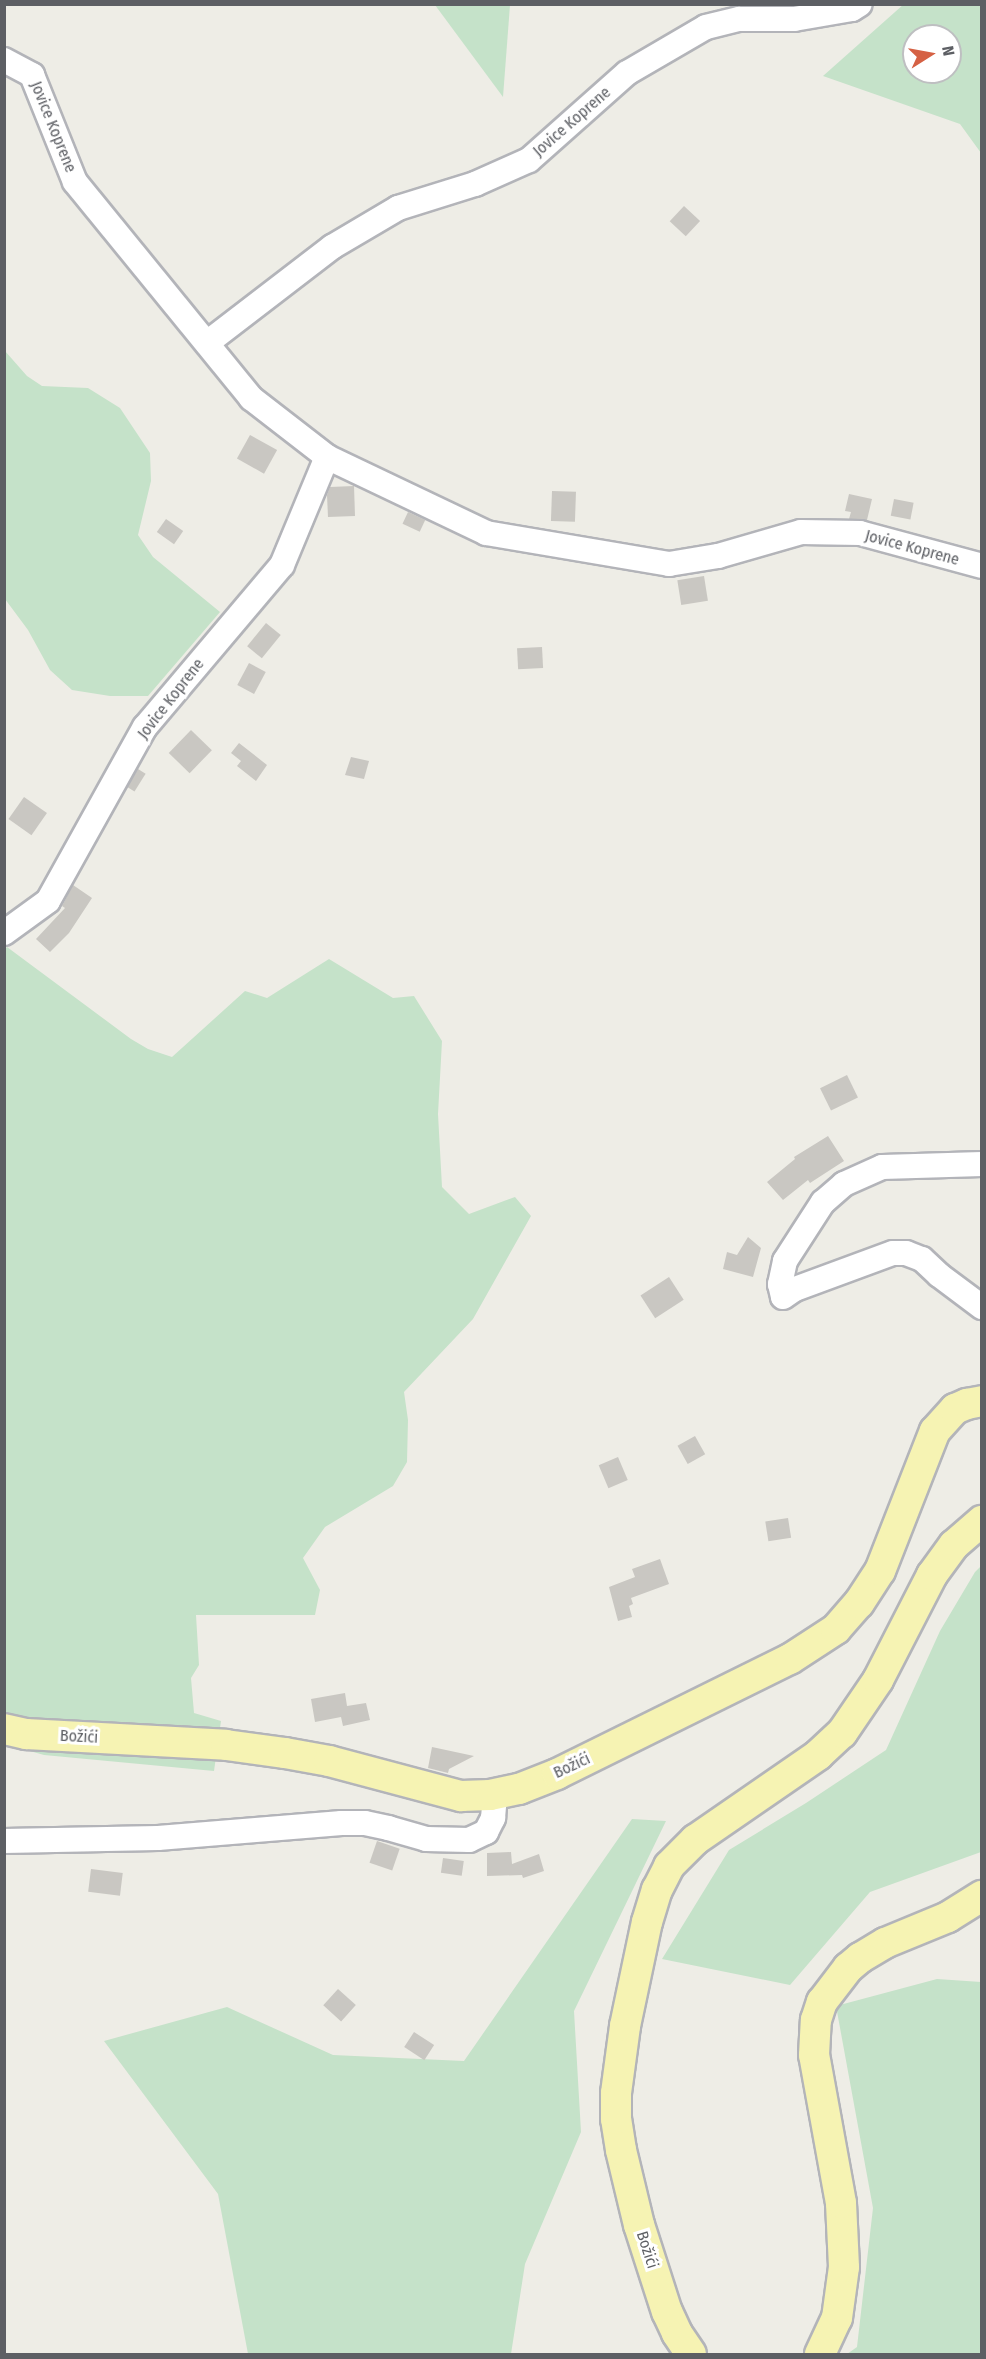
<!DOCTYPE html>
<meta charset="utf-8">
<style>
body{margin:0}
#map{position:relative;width:986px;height:2359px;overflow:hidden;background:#eeede6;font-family:"Fira Sans Condensed",sans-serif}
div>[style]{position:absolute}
.green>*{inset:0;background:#c5e2c9}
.building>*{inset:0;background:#c9c7c2;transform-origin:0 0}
.roads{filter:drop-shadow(2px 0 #b3b4b9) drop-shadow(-2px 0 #b3b4b9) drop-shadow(0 2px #b3b4b9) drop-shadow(0 -2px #b3b4b9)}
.minor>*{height:24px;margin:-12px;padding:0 12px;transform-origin:12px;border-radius:12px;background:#fff}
.major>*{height:30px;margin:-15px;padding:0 15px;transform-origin:15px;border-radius:15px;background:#f6f3b3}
span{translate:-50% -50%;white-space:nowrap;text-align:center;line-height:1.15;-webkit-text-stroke:6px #fff;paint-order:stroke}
.street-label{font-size:16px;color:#5d5f64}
.frame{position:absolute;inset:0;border:6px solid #5d5f64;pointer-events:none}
.north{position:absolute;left:902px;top:24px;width:60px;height:60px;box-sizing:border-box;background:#fff;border:2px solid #bebfc1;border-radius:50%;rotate:79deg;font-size:16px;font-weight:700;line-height:24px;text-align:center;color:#5d5f64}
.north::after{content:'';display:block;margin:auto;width:21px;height:27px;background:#d56144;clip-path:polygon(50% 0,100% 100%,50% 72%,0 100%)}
</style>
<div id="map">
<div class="green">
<i style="clip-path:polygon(evenodd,904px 4px,981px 5px,981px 153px,960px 124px,823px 76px,904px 4px,914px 36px,950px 36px,950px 72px,914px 72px,914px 36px)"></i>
<i style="clip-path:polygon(435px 5px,510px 5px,503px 97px)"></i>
<i style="clip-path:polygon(5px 351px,27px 376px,42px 386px,88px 388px,120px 408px,150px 453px,151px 481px,138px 535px,153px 557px,220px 612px,148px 696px,110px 696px,72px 690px,50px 670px,28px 630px,5px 599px)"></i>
<i style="clip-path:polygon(7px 947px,131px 1039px,148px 1049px,172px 1057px,245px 991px,267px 998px,329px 959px,393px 998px,414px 996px,442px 1041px,438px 1114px,442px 1187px,469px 1214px,515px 1197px,531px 1216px,473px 1319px,404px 1392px,408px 1420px,407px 1462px,393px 1486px,325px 1527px,303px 1558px,320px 1590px,315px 1615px,196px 1615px,199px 1665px,191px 1678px,194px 1713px,221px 1721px,214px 1771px,44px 1755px,5px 1744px,5px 949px)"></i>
<i style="clip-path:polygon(981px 1566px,981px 1852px,870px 1892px,790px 1985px,662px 1959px,729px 1850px,806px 1803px,886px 1750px,940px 1631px,975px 1572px)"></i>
<i style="clip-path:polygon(632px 1819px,666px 1821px,574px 2011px,581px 2132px,525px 2264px,511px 2354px,248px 2354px,218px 2194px,104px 2041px,227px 2007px,333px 2055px,464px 2061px)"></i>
<i style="clip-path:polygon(937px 1979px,981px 1982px,981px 2354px,847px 2354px,857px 2347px,873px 2208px,836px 2006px)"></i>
</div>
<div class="building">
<i style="left:684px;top:206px;width:22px;height:21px;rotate:43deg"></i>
<i style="left:250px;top:435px;width:31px;height:27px;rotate:29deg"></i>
<i style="clip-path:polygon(354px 486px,355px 516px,328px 517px,327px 495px,330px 487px)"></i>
<i style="left:552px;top:491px;width:24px;height:30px;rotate:2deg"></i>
<i style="clip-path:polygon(849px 494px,872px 499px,867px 520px,849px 519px,851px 512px,845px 511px)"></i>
<i style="left:894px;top:499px;width:20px;height:17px;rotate:11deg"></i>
<i style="left:408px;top:512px;width:19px;height:13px;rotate:25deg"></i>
<i style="left:166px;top:519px;width:21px;height:16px;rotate:35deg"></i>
<i style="left:704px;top:576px;width:25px;height:27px;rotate:81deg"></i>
<i style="left:266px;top:623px;width:19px;height:30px;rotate:39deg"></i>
<i style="left:542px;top:647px;width:21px;height:25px;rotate:87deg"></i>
<i style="left:249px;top:663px;width:19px;height:25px;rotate:28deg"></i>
<i style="left:191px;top:730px;width:29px;height:32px;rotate:44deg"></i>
<i style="clip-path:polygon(239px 743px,267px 765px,256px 781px,237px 766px,241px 761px,231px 753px)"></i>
<i style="clip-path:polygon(351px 757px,369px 761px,364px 779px,345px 775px)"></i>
<i style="left:138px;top:769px;width:9px;height:21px;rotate:32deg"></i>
<i style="left:24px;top:797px;width:28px;height:27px;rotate:35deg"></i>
<i style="clip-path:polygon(73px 885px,92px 898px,69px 933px,50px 952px,36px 939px,65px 908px,62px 906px)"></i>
<i style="left:847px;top:1075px;width:25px;height:30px;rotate:64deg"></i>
<i style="clip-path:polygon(828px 1136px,844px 1161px,810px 1183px,808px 1180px,783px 1200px,767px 1182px,795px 1159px,794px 1157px)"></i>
<i style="clip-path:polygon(748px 1237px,761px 1248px,753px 1277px,723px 1269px,727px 1252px,737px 1255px)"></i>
<i style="left:669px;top:1277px;width:27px;height:34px;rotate:57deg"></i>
<i style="left:695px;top:1436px;width:21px;height:20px;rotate:61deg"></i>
<i style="left:618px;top:1457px;width:25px;height:21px;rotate:67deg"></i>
<i style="left:788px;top:1518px;width:20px;height:23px;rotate:81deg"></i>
<i style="clip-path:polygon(660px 1559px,669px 1584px,631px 1598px,633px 1604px,629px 1606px,632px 1617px,618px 1621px,609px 1587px,635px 1577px,632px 1569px)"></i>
<i style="clip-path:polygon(345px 1693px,347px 1706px,366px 1703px,370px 1720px,343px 1726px,341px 1717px,315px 1722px,311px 1699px)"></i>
<i style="clip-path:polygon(432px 1747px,474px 1756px,449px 1769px,448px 1773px,428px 1768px)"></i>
<i style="left:377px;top:1841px;width:24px;height:23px;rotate:19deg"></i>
<i style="clip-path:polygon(511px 1852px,512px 1864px,539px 1854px,544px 1871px,523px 1878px,522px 1875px,487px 1876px,487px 1853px)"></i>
<i style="left:443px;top:1858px;width:21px;height:15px;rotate:8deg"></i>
<i style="left:91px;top:1869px;width:32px;height:23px;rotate:7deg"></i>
<i style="left:338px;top:1989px;width:24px;height:22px;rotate:42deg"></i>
<i style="left:414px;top:2032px;width:24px;height:18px;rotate:33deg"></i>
</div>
<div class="roads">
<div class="minor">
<i style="left:4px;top:60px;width:32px;rotate:28deg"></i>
<i style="left:32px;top:75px;width:115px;rotate:68.1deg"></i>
<i style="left:75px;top:182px;width:279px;rotate:50.8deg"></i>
<i style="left:251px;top:398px;width:96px;rotate:37.8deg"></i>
<i style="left:327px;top:457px;width:176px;rotate:25.5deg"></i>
<i style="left:486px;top:533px;width:186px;rotate:9.6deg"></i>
<i style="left:669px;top:564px;width:50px;rotate:-9.3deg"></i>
<i style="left:718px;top:556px;width:86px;rotate:-16.1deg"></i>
<i style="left:801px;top:532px;width:59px;rotate:1deg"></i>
<i style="left:860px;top:533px;width:126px;rotate:15.1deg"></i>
<i style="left:207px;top:343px;width:158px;rotate:-37.5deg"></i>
<i style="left:332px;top:247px;width:77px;rotate:-30.6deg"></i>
<i style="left:398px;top:208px;width:81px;rotate:-17.3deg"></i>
<i style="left:475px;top:184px;width:59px;rotate:-24deg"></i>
<i style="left:529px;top:160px;width:131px;rotate:-41.6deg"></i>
<i style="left:627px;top:73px;width:91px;rotate:-30.2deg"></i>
<i style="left:706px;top:27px;width:34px;rotate:-14deg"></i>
<i style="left:739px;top:19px;width:55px"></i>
<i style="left:794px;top:19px;width:59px;rotate:-9.8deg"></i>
<i style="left:852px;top:9px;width:9px;rotate:-32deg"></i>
<i style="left:4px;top:933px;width:54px;rotate:-36deg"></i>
<i style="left:48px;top:901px;width:199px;rotate:-60.9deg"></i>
<i style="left:145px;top:727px;width:212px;rotate:-49.8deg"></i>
<i style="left:282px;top:565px;width:117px;rotate:-67.4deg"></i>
<i style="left:982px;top:1164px;width:100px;rotate:178.3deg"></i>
<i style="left:882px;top:1167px;width:42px;rotate:155.9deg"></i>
<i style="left:844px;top:1184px;width:28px;rotate:139deg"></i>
<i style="left:823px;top:1202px;width:70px;rotate:122.8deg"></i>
<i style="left:785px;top:1261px;width:24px;rotate:102deg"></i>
<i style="left:780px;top:1284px;width:13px;rotate:77deg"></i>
<i style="left:783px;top:1297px;width:14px;rotate:-34deg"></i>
<i style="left:795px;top:1289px;width:104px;rotate:-20.2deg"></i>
<i style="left:893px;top:1253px;width:13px"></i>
<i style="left:906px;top:1253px;width:17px;rotate:21deg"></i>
<i style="left:922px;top:1259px;width:23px;rotate:43deg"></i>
<i style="left:939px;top:1275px;width:54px;rotate:36.7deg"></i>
<i style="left:4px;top:1841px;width:154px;rotate:-1.1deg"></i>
<i style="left:158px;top:1838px;width:184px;rotate:-4.7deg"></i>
<i style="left:341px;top:1823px;width:24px"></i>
<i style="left:365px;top:1823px;width:24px;rotate:12deg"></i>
<i style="left:388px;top:1828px;width:40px;rotate:16deg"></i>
<i style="left:426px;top:1839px;width:43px;rotate:1.3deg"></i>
<i style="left:469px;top:1840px;width:19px;rotate:-25deg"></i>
<i style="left:486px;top:1832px;width:16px;rotate:-63deg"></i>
<i style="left:493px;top:1818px;width:24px;rotate:-85deg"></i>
</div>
<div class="major">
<i style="left:4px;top:1729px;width:23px;rotate:13deg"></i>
<i style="left:26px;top:1734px;width:200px;rotate:3.1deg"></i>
<i style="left:226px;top:1745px;width:60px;rotate:7.7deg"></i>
<i style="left:285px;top:1753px;width:45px;rotate:10.3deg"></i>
<i style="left:329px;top:1761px;width:137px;rotate:14.9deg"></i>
<i style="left:461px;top:1796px;width:29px;rotate:-2deg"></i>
<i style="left:490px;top:1795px;width:30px;rotate:-12deg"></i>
<i style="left:519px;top:1789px;width:41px;rotate:-21.5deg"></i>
<i style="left:557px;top:1774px;width:260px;rotate:-26.3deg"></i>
<i style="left:790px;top:1659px;width:55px;rotate:-33.1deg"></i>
<i style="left:836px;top:1629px;width:35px;rotate:-49deg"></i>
<i style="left:859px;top:1603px;width:38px;rotate:-57deg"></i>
<i style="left:880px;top:1571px;width:150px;rotate:-68.6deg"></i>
<i style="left:935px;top:1431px;width:30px;rotate:-48deg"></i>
<i style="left:955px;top:1409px;width:13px;rotate:-23deg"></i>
<i style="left:967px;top:1404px;width:15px;rotate:-11deg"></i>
<i style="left:691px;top:2354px;width:25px;rotate:-124deg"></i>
<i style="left:677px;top:2333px;width:23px;rotate:-115deg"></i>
<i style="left:667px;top:2312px;width:91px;rotate:-107.8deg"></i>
<i style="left:639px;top:2225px;width:77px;rotate:-103.5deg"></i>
<i style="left:621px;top:2150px;width:31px;rotate:-99deg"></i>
<i style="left:616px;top:2119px;width:26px;rotate:-90deg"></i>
<i style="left:616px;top:2093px;width:68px;rotate:-82.3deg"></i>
<i style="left:625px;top:2026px;width:106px;rotate:-78.1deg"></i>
<i style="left:647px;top:1922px;width:34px;rotate:-73deg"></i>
<i style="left:657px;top:1890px;width:27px;rotate:-63deg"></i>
<i style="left:669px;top:1866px;width:37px;rotate:-45deg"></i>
<i style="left:695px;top:1840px;width:150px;rotate:-34.6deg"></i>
<i style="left:818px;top:1755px;width:33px;rotate:-43deg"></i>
<i style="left:842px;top:1733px;width:64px;rotate:-55.8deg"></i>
<i style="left:878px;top:1680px;width:118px;rotate:-62.8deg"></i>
<i style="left:932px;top:1575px;width:37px;rotate:-54deg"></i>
<i style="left:954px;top:1545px;width:37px;rotate:-41deg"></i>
<i style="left:820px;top:2354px;width:40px;rotate:-65deg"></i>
<i style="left:837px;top:2318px;width:51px;rotate:-82.2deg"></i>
<i style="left:844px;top:2267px;width:64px;rotate:-92.7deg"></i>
<i style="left:841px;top:2203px;width:150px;rotate:-100.3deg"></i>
<i style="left:814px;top:2055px;width:35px;rotate:-87deg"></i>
<i style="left:816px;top:2020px;width:19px;rotate:-72deg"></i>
<i style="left:822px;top:2002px;width:43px;rotate:-52.6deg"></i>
<i style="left:848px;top:1968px;width:16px;rotate:-40deg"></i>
<i style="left:860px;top:1958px;width:29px;rotate:-31deg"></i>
<i style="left:885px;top:1943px;width:68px;rotate:-22.4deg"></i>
<i style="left:948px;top:1917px;width:40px;rotate:-32deg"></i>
</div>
</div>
<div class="street-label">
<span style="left:572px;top:122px;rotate:-41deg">Jovice Koprene</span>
<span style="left:53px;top:127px;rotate:68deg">Jovice Koprene</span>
<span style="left:912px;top:548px;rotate:15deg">Jovice Koprene</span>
<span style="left:171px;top:699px;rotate:-52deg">Jovice Koprene</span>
<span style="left:79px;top:1737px;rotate:3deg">Božići</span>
<span style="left:572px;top:1766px;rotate:-25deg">Božići</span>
<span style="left:647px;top:2250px;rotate:72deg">Božići</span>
</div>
<div class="frame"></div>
<div class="north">N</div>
</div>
